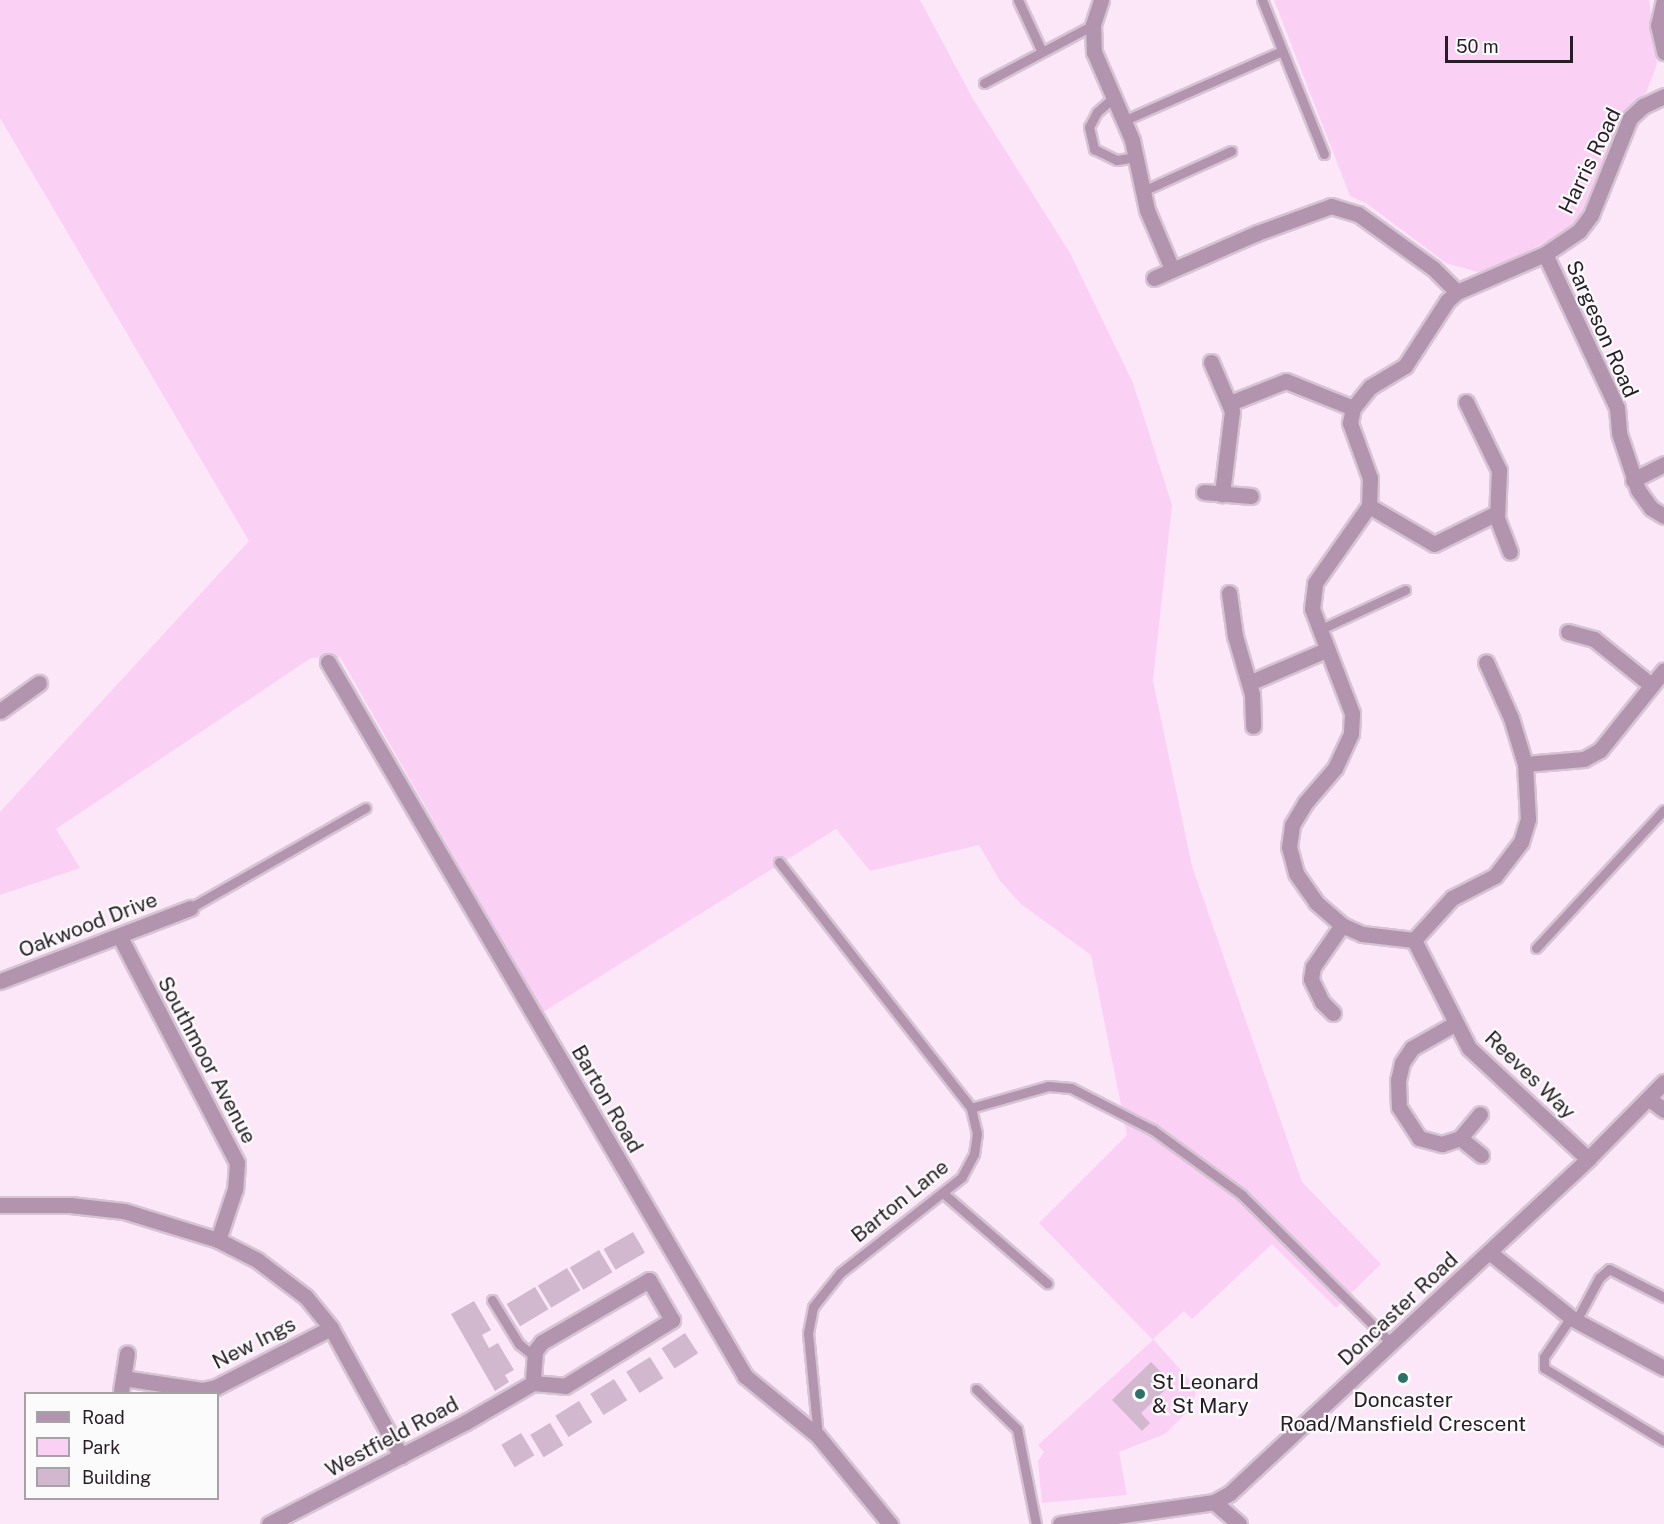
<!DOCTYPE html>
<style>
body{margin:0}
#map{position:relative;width:1664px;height:1524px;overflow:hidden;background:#fce7f9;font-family:"Public Sans",sans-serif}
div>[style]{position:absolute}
.green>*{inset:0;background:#fbd0f5}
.building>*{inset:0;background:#d2b8ce;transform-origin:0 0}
.roads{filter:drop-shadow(2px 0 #d6c3d3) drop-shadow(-2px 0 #d6c3d3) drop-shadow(0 2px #d6c3d3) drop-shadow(0 -2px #d6c3d3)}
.service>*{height:9px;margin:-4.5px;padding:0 4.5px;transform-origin:4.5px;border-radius:4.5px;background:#b294ae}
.minor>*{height:15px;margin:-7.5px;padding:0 7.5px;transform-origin:7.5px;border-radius:7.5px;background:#b294ae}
.tertiary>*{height:15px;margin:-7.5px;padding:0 7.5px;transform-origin:7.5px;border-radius:7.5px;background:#b294ae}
.dots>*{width:16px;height:16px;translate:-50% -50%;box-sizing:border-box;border:3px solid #fbfbfb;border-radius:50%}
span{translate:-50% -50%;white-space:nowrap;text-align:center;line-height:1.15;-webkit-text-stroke:4.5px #fbfbfb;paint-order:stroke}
.street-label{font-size:21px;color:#271d26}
.poi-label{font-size:21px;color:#271d26}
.left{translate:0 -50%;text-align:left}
.legend{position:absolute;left:24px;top:1392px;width:195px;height:108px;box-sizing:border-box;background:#fbfbfb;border:2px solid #a6a2a6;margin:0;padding:8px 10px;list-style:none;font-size:18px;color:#271d26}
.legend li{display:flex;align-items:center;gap:12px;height:30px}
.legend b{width:30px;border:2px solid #a6a2a6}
.scale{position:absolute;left:1445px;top:36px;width:128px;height:27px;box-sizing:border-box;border:3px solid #271d26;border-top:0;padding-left:8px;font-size:18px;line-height:21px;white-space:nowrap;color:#271d26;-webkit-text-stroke:4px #fbfbfb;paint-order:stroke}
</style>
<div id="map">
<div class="green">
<i style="clip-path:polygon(0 0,920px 0,973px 99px,1070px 253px,1133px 383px,1172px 505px,1153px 681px,1192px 866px,1302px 1182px,1381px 1264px,1336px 1308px,1272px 1244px,1192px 1319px,1184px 1311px,1153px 1339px,1195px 1386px,1195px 1396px,1190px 1409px,1165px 1434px,1119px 1452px,1127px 1495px,1042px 1503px,1038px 1461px,1044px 1452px,1038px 1445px,1153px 1340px,1039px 1223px,1127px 1135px,1091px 955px,1021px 904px,1000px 881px,979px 845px,870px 871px,836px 829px,543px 1012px,340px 657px,311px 658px,56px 829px,80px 868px,0 895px,0 812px,249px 541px,0 118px)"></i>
<i style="clip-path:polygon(1274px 0,1649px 0,1657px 64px,1646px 93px,1622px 114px,1581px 214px,1566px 231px,1501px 265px,1478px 272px,1446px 263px,1366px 203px,1350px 196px)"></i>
</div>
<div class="building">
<i style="left:633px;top:1232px;width:24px;height:34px;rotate:60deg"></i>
<i style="left:599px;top:1250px;width:26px;height:34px;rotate:59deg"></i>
<i style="left:567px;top:1268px;width:26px;height:34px;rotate:59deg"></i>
<i style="left:535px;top:1287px;width:26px;height:33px;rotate:59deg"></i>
<i style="clip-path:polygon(474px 1301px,491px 1330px,482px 1335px,489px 1348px,498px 1343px,514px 1370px,505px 1375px,509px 1382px,495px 1391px,451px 1314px)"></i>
<i style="left:685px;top:1333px;width:24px;height:28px;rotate:57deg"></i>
<i style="left:650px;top:1357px;width:25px;height:28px;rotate:58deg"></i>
<i style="clip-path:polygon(1151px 1362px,1162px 1373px,1157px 1378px,1167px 1388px,1141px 1413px,1150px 1423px,1142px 1431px,1112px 1400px)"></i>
<i style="left:614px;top:1379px;width:25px;height:28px;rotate:58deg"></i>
<i style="left:579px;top:1401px;width:25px;height:28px;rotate:58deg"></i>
<i style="left:550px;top:1423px;width:26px;height:23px;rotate:59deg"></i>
<i style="left:521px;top:1433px;width:26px;height:23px;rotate:59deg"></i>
</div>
<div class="roads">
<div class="service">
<i style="left:1018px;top:0;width:57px;rotate:65.2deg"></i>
<i style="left:1262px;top:0;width:166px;rotate:68.1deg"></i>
<i style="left:984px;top:83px;width:123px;rotate:-28deg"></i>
<i style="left:1113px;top:98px;width:21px;rotate:139deg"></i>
<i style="left:1097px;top:112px;width:17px;rotate:118deg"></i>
<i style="left:1089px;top:127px;width:23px;rotate:77deg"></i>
<i style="left:1094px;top:149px;width:25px;rotate:26deg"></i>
<i style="left:1117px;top:160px;width:19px;rotate:-9deg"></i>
<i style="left:1123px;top:121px;width:174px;rotate:-23.8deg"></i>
<i style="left:1143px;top:191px;width:97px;rotate:-24.4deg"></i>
<i style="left:1319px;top:630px;width:95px;rotate:-24.9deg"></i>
<i style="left:779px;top:862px;width:312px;rotate:52deg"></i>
<i style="left:971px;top:1108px;width:26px;rotate:77deg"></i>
<i style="left:977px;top:1133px;width:21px;rotate:98deg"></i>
<i style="left:974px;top:1154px;width:26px;rotate:118deg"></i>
<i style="left:962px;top:1177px;width:155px;rotate:141.8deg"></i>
<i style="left:840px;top:1273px;width:43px;rotate:128.5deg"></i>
<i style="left:813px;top:1307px;width:26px;rotate:101deg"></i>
<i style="left:808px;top:1333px;width:103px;rotate:84.5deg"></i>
<i style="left:190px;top:908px;width:202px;rotate:-29.7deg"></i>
<i style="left:1536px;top:948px;width:188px;rotate:-47.2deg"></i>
<i style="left:971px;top:1108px;width:80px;rotate:-15.9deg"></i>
<i style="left:1048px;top:1086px;width:23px;rotate:5deg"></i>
<i style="left:1071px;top:1088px;width:92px;rotate:27.1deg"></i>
<i style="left:1153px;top:1130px;width:110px;rotate:36.1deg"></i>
<i style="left:1242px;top:1195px;width:211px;rotate:44.8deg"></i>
<i style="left:943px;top:1193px;width:138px;rotate:40.9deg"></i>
<i style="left:492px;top:1300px;width:52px;rotate:58.5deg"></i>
<i style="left:519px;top:1344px;width:19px;rotate:39deg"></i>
<i style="left:1571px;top:1317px;width:48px;rotate:124deg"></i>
<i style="left:1544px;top:1357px;width:11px;rotate:90deg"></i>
<i style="left:1544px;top:1368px;width:140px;rotate:31.3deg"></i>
<i style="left:1576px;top:1321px;width:49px;rotate:-61.9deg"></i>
<i style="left:1599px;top:1278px;width:13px;rotate:-42deg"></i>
<i style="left:1609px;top:1269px;width:62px;rotate:27deg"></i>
<i style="left:976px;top:1389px;width:57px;rotate:44.3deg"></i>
<i style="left:1017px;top:1429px;width:97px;rotate:78.7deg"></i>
</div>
<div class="minor">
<i style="left:1101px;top:0;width:26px;rotate:108deg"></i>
<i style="left:1093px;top:25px;width:27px;rotate:88deg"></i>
<i style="left:1094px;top:52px;width:96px;rotate:66.6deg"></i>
<i style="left:1132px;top:140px;width:72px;rotate:77.9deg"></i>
<i style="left:1147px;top:210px;width:64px;rotate:67deg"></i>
<i style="left:1664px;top:0;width:26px;rotate:103deg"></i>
<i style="left:1658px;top:25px;width:28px;rotate:77deg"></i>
<i style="left:1545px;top:254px;width:170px;rotate:64.9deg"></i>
<i style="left:1617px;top:408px;width:25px;rotate:85deg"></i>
<i style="left:1619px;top:433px;width:60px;rotate:71.6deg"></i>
<i style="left:1638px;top:490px;width:22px;rotate:54deg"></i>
<i style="left:1651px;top:508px;width:15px;rotate:32deg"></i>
<i style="left:1154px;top:278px;width:112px;rotate:-23.6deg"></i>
<i style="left:1257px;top:233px;width:79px;rotate:-20deg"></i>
<i style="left:1331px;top:206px;width:28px;rotate:17deg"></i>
<i style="left:1358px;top:214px;width:92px;rotate:35.8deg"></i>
<i style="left:1433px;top:268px;width:34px;rotate:45deg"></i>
<i style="left:1211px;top:362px;width:53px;rotate:66.8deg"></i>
<i style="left:1232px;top:411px;width:84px;rotate:96.9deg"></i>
<i style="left:1466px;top:402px;width:76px;rotate:64.1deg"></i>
<i style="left:1499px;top:470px;width:48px;rotate:92.4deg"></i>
<i style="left:1497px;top:518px;width:36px;rotate:69deg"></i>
<i style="left:1230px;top:403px;width:60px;rotate:-21.4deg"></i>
<i style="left:1286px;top:381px;width:72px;rotate:21.9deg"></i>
<i style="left:1633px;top:480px;width:35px;rotate:-27deg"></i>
<i style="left:1204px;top:492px;width:47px;rotate:4.9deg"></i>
<i style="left:1369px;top:506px;width:75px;rotate:30.3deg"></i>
<i style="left:1434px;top:544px;width:70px;rotate:-26.2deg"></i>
<i style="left:1229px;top:593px;width:43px;rotate:82.1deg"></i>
<i style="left:1235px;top:636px;width:60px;rotate:73.7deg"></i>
<i style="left:1252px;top:694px;width:32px;rotate:88deg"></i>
<i style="left:1568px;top:632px;width:27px;rotate:15deg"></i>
<i style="left:1594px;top:639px;width:73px;rotate:38.9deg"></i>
<i style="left:328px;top:662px;width:827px;rotate:59.71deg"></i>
<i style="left:745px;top:1376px;width:94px;rotate:39.4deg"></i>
<i style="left:818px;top:1436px;width:114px;rotate:50.7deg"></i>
<i style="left:1249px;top:683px;width:84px;rotate:-23.2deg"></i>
<i style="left:0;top:711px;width:48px;rotate:-35.7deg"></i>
<i style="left:1525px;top:764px;width:59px;rotate:-4.8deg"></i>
<i style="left:1584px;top:759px;width:18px;rotate:-29deg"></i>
<i style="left:1600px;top:750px;width:102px;rotate:-51.3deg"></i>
<i style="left:120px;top:937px;width:254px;rotate:62.6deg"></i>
<i style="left:237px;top:1163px;width:26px;rotate:94deg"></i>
<i style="left:235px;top:1189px;width:54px;rotate:108.4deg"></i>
<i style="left:1414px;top:940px;width:57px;rotate:-47.9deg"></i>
<i style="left:1452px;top:898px;width:48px;rotate:-27.1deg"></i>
<i style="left:1495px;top:876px;width:43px;rotate:-52.6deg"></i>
<i style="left:1521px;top:842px;width:24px;rotate:-73deg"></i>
<i style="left:1528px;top:819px;width:55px;rotate:-93.1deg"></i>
<i style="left:1525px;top:764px;width:48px;rotate:-106.9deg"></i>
<i style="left:1511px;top:718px;width:61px;rotate:-114.1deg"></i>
<i style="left:0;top:981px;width:204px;rotate:-21deg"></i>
<i style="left:1333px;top:1013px;width:16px;rotate:-135deg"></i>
<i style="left:1322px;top:1002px;width:25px;rotate:-116deg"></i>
<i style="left:1311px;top:979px;width:12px;rotate:-81deg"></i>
<i style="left:1313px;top:967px;width:51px;rotate:-55.4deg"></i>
<i style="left:1456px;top:1023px;width:51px;rotate:150.4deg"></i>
<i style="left:1412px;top:1048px;width:18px;rotate:124deg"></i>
<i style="left:1402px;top:1063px;width:17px;rotate:103deg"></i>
<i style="left:1398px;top:1080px;width:27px;rotate:88deg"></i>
<i style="left:1399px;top:1107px;width:37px;rotate:57deg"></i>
<i style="left:1419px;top:1138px;width:24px;rotate:15deg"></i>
<i style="left:1442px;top:1144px;width:19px;rotate:-18deg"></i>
<i style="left:1460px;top:1138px;width:31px;rotate:-50deg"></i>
<i style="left:1649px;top:1099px;width:19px;rotate:36deg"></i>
<i style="left:1460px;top:1138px;width:27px;rotate:39deg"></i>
<i style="left:1588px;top:1159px;width:163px;rotate:-137deg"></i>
<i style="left:1469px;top:1048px;width:121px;rotate:-117deg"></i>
<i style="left:1414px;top:940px;width:52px;rotate:-173.4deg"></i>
<i style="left:1362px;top:934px;width:22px;rotate:-156deg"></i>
<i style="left:1342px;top:925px;width:35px;rotate:-139deg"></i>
<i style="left:1316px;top:902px;width:35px;rotate:-125deg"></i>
<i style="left:1296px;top:873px;width:27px;rotate:-105deg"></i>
<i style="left:1289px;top:847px;width:22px;rotate:-82deg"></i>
<i style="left:1292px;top:825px;width:26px;rotate:-59deg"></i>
<i style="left:1305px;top:803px;width:46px;rotate:-49.4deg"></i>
<i style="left:1335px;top:768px;width:38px;rotate:-65deg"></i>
<i style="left:1351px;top:733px;width:20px;rotate:-87deg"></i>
<i style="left:1352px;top:713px;width:111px;rotate:-111deg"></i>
<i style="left:1312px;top:609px;width:26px;rotate:-83deg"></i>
<i style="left:1315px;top:583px;width:94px;rotate:-55deg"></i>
<i style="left:1369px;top:506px;width:28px;rotate:-88deg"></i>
<i style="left:1370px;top:478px;width:59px;rotate:-110deg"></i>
<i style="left:1350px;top:423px;width:15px;rotate:-79deg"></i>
<i style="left:1353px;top:408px;width:27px;rotate:-51deg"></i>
<i style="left:1370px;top:387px;width:41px;rotate:-31deg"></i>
<i style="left:1405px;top:366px;width:77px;rotate:-57.1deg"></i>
<i style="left:1447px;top:301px;width:13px;rotate:-42deg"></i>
<i style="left:1457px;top:292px;width:96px;rotate:-23.4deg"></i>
<i style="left:1545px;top:254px;width:41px;rotate:-34.1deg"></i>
<i style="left:1579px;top:231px;width:20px;rotate:-53deg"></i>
<i style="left:1591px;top:215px;width:105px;rotate:-68.1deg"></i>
<i style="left:1630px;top:118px;width:18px;rotate:-43deg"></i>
<i style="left:1643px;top:106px;width:23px;rotate:-25deg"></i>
<i style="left:0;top:1205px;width:70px"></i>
<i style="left:70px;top:1205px;width:54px;rotate:6.3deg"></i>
<i style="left:124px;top:1211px;width:98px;rotate:17.1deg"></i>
<i style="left:218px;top:1240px;width:44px;rotate:27.1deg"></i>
<i style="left:257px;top:1260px;width:61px;rotate:37.1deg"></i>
<i style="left:306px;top:1297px;width:40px;rotate:51deg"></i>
<i style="left:331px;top:1328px;width:146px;rotate:61.3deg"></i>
<i style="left:1489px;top:1252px;width:107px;rotate:38.6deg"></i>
<i style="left:1573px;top:1319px;width:103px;rotate:28.3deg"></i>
<i style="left:123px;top:1378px;width:80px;rotate:8.6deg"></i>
<i style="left:202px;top:1390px;width:14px;rotate:-12deg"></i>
<i style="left:216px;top:1387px;width:129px;rotate:-27.2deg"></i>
<i style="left:121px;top:1391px;width:38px;rotate:-81deg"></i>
<i style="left:1214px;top:1502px;width:33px;rotate:41deg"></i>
<i style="left:269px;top:1524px;width:222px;rotate:-27.4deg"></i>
<i style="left:466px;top:1422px;width:78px;rotate:-30.2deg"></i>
<i style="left:533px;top:1383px;width:32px;rotate:5deg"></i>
<i style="left:565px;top:1386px;width:126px;rotate:-31.7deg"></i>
<i style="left:672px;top:1320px;width:46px;rotate:-119.9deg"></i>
<i style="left:649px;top:1280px;width:124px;rotate:149.9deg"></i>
<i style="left:542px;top:1342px;width:11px;rotate:128deg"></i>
<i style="left:535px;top:1351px;width:32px;rotate:94deg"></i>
</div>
<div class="tertiary">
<i style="left:1060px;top:1524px;width:156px;rotate:-8.1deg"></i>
<i style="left:1214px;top:1502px;width:18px;rotate:-29deg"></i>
<i style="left:1230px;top:1493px;width:490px;rotate:-43deg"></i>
<i style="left:1588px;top:1159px;width:108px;rotate:-45.4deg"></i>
</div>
</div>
<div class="dots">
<i style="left:1403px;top:1378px;background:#2b7165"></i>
<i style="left:1140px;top:1394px;background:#2b7165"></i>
</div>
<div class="street-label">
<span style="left:1590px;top:161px;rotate:-64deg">Harris Road</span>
<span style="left:1602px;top:329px;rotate:66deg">Sargeson Road</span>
<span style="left:88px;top:925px;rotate:-21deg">Oakwood Drive</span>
<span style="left:207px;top:1060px;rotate:62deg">Southmoor Avenue</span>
<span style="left:1530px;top:1075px;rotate:44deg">Reeves Way</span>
<span style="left:607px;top:1099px;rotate:60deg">Barton Road</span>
<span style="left:900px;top:1201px;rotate:-39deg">Barton Lane</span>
<span style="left:1398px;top:1309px;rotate:-43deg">Doncaster Road</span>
<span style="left:254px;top:1343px;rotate:-27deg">New Ings</span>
<span style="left:392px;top:1437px;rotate:-28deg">Westfield Road</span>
</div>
<div class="poi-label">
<span class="left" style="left:1152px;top:1394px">St Leonard<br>&amp; St Mary</span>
<span style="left:1403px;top:1412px">Doncaster<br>Road/Mansfield Crescent</span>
</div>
<ul class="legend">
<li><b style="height:8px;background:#b294ae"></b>Road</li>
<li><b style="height:16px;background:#fbd0f5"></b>Park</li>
<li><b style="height:16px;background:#d2b8ce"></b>Building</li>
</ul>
<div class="scale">50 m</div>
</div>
